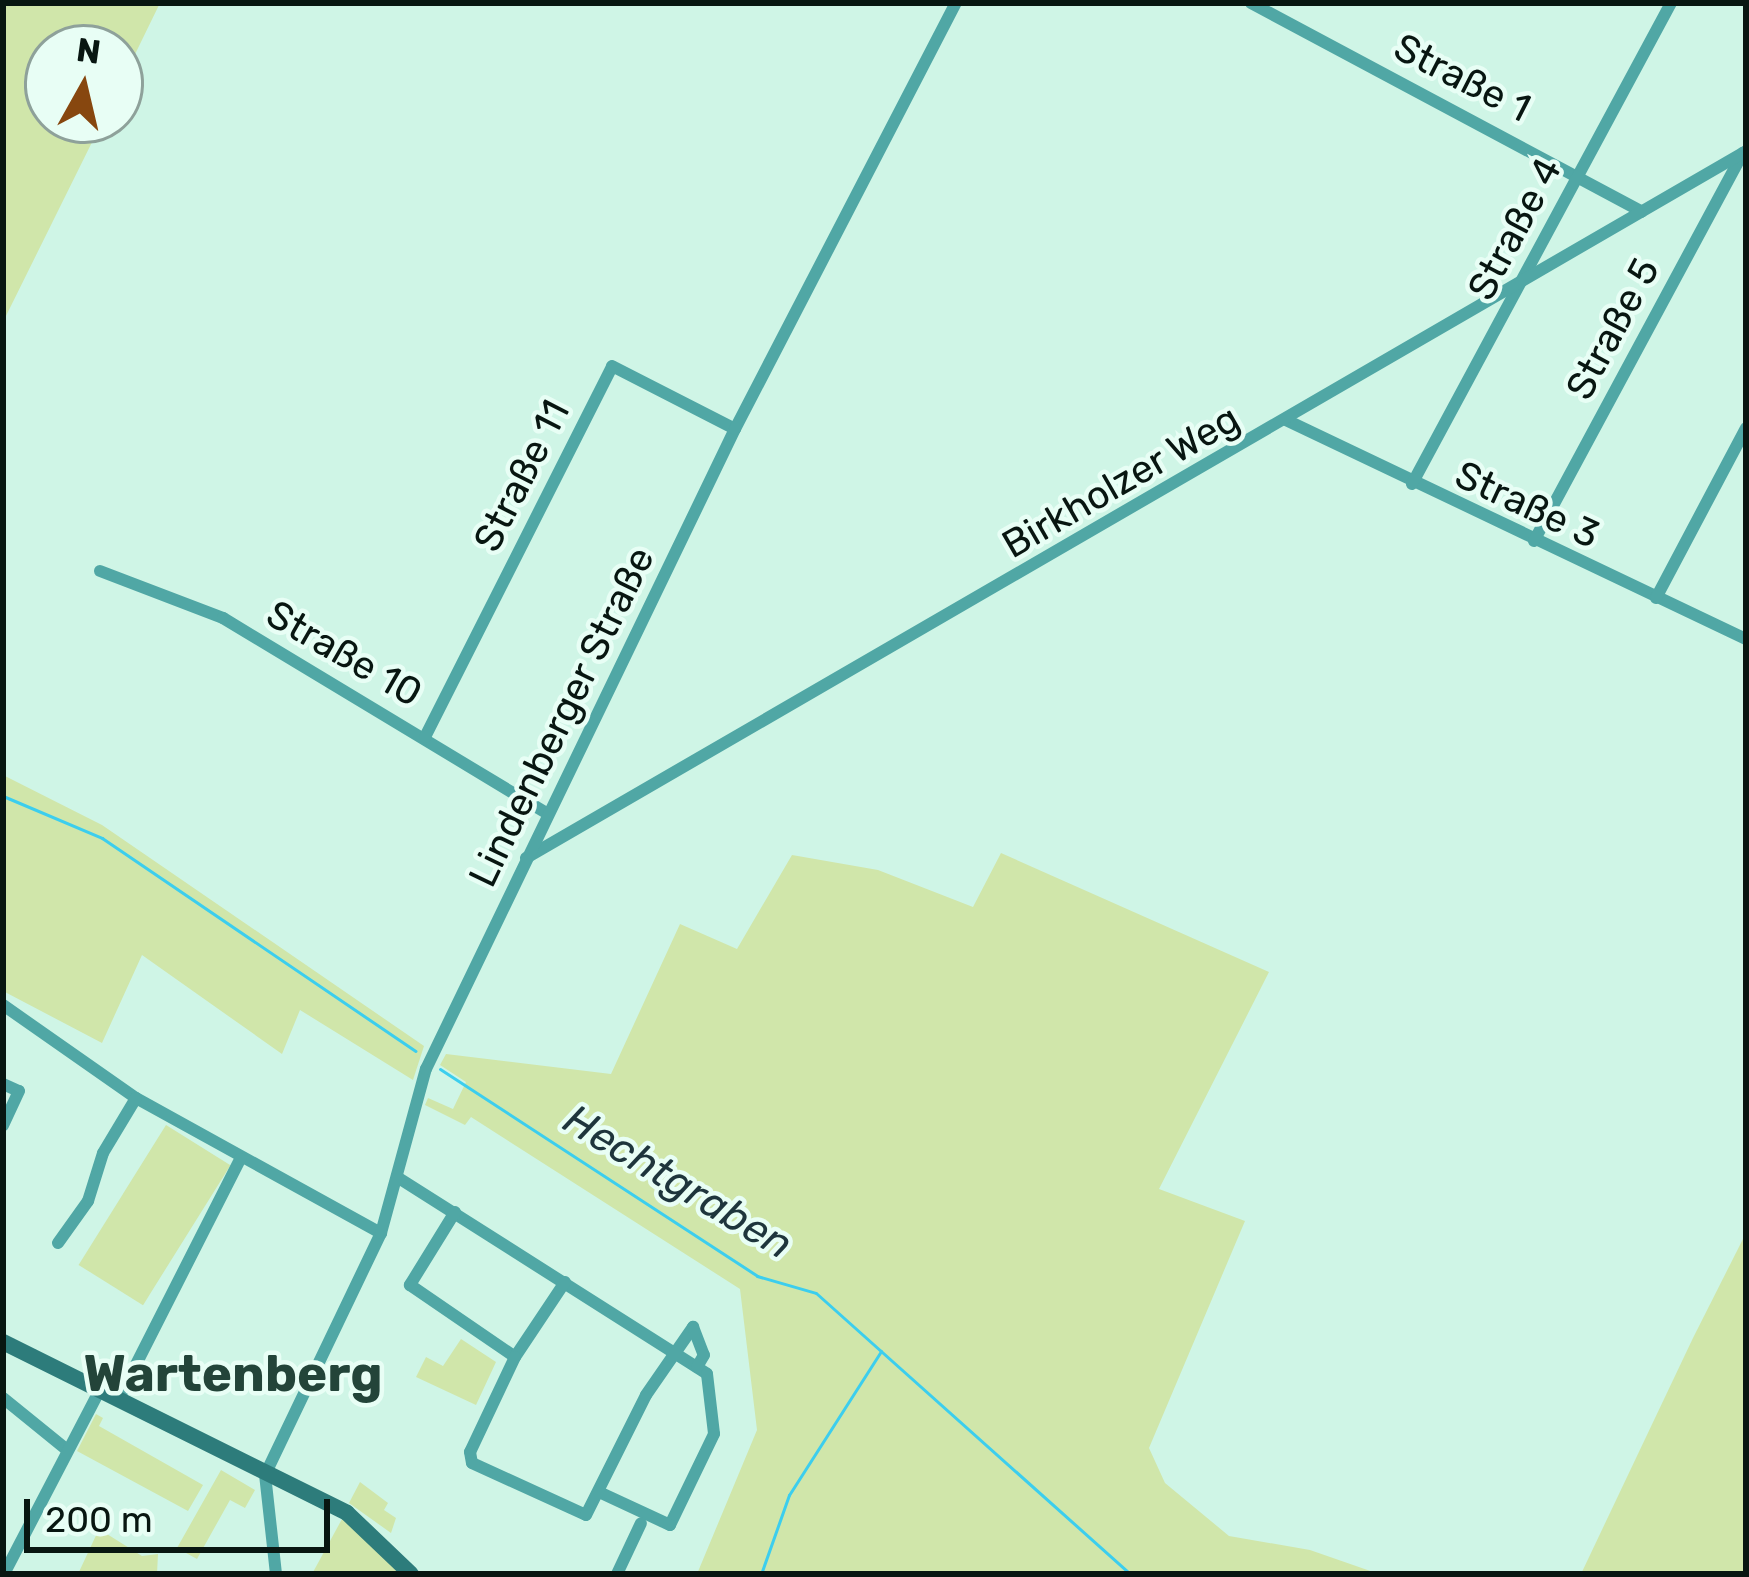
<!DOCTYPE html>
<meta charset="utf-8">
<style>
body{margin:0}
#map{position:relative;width:1749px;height:1577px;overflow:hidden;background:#cff5e6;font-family:Rubik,sans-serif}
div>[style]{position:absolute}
.green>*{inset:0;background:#d0e6aa;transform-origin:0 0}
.stream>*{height:3px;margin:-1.5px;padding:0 1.5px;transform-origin:1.5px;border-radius:1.5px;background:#3cceee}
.street>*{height:12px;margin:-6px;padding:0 6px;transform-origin:6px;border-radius:6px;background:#50a7a5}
.secondary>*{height:16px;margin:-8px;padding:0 8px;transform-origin:8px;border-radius:8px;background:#2d7c7b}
span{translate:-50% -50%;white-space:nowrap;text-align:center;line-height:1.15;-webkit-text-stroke:9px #e8fef5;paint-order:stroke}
.street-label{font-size:39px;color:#081611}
.water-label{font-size:42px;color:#1e353c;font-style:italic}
.district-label{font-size:51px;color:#234439;font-weight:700}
.frame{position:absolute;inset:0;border:6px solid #081611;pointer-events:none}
.north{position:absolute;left:24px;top:24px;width:120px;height:120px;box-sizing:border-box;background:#e8fef5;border:3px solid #8ea19a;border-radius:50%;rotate:8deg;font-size:33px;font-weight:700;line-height:48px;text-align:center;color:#081611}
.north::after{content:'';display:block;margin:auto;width:42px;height:54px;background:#87470f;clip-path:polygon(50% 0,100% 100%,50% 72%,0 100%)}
.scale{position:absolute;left:24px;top:1499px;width:306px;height:54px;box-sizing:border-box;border:6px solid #081611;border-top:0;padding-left:15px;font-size:36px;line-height:42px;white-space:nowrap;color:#081611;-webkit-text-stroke:9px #e8fef5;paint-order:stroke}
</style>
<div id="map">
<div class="green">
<i style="clip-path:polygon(3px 3px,160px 3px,120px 85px,120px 48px,48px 48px,48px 120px,103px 120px,3px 322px)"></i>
<i style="clip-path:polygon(3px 775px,102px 825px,424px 1046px,413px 1080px,300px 1010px,282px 1054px,142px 955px,102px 1043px,3px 991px)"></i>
<i style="clip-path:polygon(1001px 853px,1269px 972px,1159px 1189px,1245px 1221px,1149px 1448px,1165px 1483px,1229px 1536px,1310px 1550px,1379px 1574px,697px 1574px,757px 1430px,740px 1289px,471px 1117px,465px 1125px,425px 1105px,428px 1098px,453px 1109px,466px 1082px,440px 1065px,446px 1054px,611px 1074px,680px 924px,737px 949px,792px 855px,878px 870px,973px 907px)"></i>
<i style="left:166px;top:1125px;width:76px;height:165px;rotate:32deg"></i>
<i style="clip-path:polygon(1746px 1233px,1746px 1574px,1581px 1574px,1693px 1338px)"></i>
<i style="clip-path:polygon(461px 1339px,496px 1362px,476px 1405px,416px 1377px,426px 1357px,443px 1366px)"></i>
<i style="clip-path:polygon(96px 1414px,103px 1418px,99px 1426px,203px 1485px,188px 1511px,77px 1451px)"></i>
<i style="clip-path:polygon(221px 1470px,255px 1490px,245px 1508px,230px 1500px,197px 1559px,177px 1548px)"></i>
<i style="clip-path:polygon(360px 1482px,388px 1503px,384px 1510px,396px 1518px,391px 1533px,349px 1503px)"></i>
<i style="clip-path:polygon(342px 1519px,406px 1574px,312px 1574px)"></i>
<i style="clip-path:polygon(99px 1529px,142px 1556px,158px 1554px,157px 1574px,78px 1574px)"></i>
</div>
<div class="stream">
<i style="left:3px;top:796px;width:108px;rotate:23deg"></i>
<i style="left:102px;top:838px;width:379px;rotate:34.2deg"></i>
<i style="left:440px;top:1069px;width:379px;rotate:33.1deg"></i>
<i style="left:757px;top:1276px;width:61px;rotate:16.1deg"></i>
<i style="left:816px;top:1293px;width:421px;rotate:41.8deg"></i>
<i style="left:761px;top:1574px;width:84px;rotate:-70.5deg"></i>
<i style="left:789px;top:1495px;width:171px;rotate:-57.4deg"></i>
</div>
<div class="street">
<i style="left:1251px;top:3px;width:443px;rotate:28.1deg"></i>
<i style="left:1286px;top:420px;width:509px;rotate:25.46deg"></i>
<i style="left:1412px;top:484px;width:546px;rotate:-61.7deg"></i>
<i style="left:1534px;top:541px;width:441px;rotate:-61.7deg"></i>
<i style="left:100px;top:571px;width:132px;rotate:20.9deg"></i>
<i style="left:223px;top:618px;width:377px;rotate:31.1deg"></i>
<i style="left:1656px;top:598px;width:192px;rotate:-62.1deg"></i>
<i style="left:425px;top:737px;width:415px;rotate:-63.2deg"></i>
<i style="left:612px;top:366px;width:138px;rotate:27.1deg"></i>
<i style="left:526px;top:858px;width:1410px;rotate:-30.09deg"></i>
<i style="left:3px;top:1005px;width:162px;rotate:35deg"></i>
<i style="left:136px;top:1098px;width:280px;rotate:28.9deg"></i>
<i style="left:3px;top:1084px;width:17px;rotate:24deg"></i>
<i style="left:19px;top:1091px;width:38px;rotate:115deg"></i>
<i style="left:397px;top:1177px;width:367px;rotate:32.4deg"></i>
<i style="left:707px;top:1374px;width:60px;rotate:83.3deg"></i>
<i style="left:714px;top:1434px;width:101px;rotate:115.8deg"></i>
<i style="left:670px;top:1525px;width:78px;rotate:-155.1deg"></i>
<i style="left:455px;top:1212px;width:86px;rotate:121.7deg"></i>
<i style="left:410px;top:1285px;width:127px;rotate:34.4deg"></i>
<i style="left:58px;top:1243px;width:52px;rotate:-54.5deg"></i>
<i style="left:88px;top:1201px;width:50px;rotate:-72.6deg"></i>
<i style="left:103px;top:1153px;width:64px;rotate:-59deg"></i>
<i style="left:565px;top:1282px;width:90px;rotate:123.7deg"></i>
<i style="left:515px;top:1357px;width:105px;rotate:115.3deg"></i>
<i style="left:470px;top:1452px;width:11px;rotate:80deg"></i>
<i style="left:472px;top:1463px;width:125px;rotate:24.5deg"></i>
<i style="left:586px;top:1515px;width:134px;rotate:-63.4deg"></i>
<i style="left:646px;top:1395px;width:83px;rotate:-55.3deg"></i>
<i style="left:693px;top:1327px;width:30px;rotate:69deg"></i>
<i style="left:704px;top:1355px;width:14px;rotate:120deg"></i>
<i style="left:3px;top:1398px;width:81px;rotate:39deg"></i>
<i style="left:119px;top:1398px;width:268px;rotate:-63.1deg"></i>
<i style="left:4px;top:1574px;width:210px;rotate:-62.5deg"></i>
<i style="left:276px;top:1574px;width:100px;rotate:-96.3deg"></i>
<i style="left:265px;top:1475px;width:268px;rotate:-64.4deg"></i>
<i style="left:381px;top:1233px;width:170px;rotate:-74.7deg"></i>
<i style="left:426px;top:1069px;width:711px;rotate:-64.23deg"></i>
<i style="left:735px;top:429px;width:480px;rotate:-62.6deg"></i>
<i style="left:617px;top:1574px;width:56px;rotate:-64.8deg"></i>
</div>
<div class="secondary">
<i style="left:3px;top:1342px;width:384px;rotate:26.4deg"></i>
<i style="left:347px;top:1513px;width:88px;rotate:43.6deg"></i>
</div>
<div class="street-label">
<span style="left:1462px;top:78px;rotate:27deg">Straße 1</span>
<span style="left:1515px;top:229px;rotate:-62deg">Straße 4</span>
<span style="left:1613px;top:329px;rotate:-62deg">Straße 5</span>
<span style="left:522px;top:476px;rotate:-63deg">Straße 11</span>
<span style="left:1121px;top:482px;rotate:-30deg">Birkholzer Weg</span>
<span style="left:1527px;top:505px;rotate:25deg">Straße 3</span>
<span style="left:344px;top:654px;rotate:30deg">Straße 10</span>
<span style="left:562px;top:717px;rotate:-64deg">Lindenberger Straße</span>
</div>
<div class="water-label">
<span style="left:678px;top:1182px;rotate:31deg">Hechtgraben</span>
</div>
<div class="district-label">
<span style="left:233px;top:1374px">Wartenberg</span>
</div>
<div class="frame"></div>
<div class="north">N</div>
<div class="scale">200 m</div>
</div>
